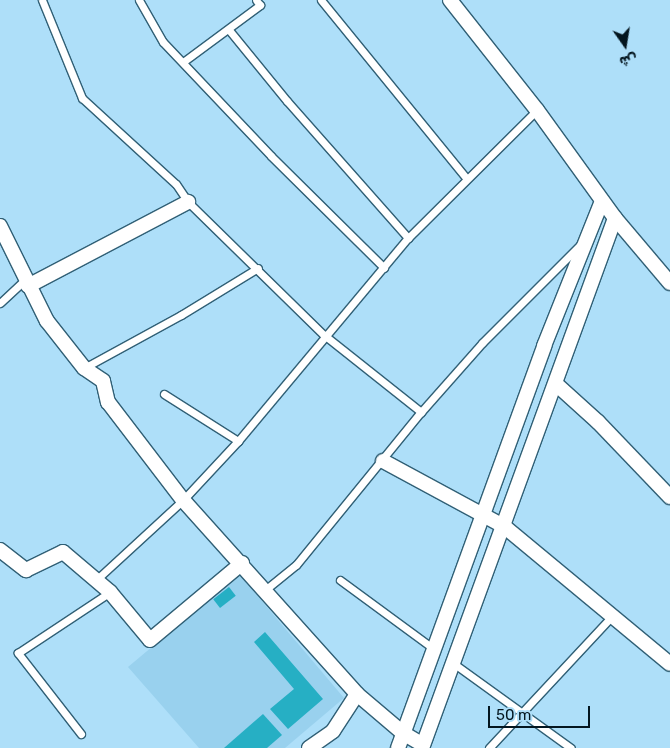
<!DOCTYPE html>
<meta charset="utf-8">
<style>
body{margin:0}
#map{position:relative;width:670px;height:748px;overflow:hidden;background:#aedff9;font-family:Rubik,"Noto Naskh Arabic",sans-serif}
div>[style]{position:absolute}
.built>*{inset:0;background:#99d1ee}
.building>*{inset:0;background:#26afc4;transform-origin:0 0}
.roads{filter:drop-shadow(1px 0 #316076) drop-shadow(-1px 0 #316076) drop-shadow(0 1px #316076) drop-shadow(0 -1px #316076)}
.service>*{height:7px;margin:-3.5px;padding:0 3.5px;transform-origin:3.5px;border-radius:3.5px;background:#fff}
.minor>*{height:14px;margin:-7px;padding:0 7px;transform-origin:7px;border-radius:7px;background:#fff}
span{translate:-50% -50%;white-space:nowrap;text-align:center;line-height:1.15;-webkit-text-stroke:5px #aedff9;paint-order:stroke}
.north{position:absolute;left:600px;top:20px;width:50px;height:50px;-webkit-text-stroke:4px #aedff9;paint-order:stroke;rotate:167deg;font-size:14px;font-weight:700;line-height:20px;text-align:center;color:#04161f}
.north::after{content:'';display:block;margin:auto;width:18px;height:22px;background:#04161f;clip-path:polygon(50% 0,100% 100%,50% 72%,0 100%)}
.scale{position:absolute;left:488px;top:706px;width:102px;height:22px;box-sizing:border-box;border:2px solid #04161f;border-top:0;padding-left:6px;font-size:15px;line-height:18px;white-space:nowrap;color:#04161f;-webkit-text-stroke:4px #aedff9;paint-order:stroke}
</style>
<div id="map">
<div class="built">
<i style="clip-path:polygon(239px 574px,344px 698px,285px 748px,199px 748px,128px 667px)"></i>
</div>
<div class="building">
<i style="left:229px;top:587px;width:11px;height:20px;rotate:52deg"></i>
<i style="clip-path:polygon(265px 632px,323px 699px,288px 729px,270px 709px,294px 689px,254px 642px)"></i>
<i style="clip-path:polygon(263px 714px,282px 735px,267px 748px,224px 748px)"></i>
</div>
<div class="roads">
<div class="service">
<i style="left:42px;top:0;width:106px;rotate:67.8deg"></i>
<i style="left:82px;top:98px;width:127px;rotate:42.5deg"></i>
<i style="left:176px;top:184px;width:22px;rotate:56deg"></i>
<i style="left:188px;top:202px;width:190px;rotate:44.4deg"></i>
<i style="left:324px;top:335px;width:124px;rotate:38.4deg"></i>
<i style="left:139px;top:0;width:48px;rotate:60.3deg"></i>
<i style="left:163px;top:42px;width:157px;rotate:46.5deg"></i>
<i style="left:271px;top:156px;width:159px;rotate:44.7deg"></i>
<i style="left:321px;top:0;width:230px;rotate:50.8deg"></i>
<i style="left:229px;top:30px;width:92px;rotate:50.8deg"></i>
<i style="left:287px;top:101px;width:183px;rotate:48.5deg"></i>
<i style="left:183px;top:62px;width:96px;rotate:-36.5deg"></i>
<i style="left:260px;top:5px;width:6px;rotate:-129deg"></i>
<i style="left:0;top:303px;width:35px;rotate:-43deg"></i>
<i style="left:84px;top:368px;width:111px;rotate:-28.7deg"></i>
<i style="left:181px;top:315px;width:90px;rotate:-31.4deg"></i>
<i style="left:164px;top:394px;width:88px;rotate:32.4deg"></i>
<i style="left:96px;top:580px;width:118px;rotate:-42.6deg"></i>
<i style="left:183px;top:500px;width:81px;rotate:-47deg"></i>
<i style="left:238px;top:441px;width:265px;rotate:-50.1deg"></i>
<i style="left:408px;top:238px;width:182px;rotate:-44.8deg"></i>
<i style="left:340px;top:580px;width:117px;rotate:36.3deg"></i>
<i style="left:265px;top:590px;width:40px;rotate:-39deg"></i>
<i style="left:296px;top:565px;width:198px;rotate:-50.8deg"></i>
<i style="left:421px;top:412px;width:92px;rotate:-48.5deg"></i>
<i style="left:482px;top:343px;width:140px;rotate:-45deg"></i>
<i style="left:453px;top:663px;width:145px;rotate:35.8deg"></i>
<i style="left:81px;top:734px;width:103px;rotate:-127.9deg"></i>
<i style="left:18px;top:653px;width:110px;rotate:-33.5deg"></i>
<i style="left:489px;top:748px;width:180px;rotate:-47deg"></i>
</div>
<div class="minor">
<i style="left:450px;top:0;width:140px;rotate:51.7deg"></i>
<i style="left:537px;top:110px;width:133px;rotate:54.2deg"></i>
<i style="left:615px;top:218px;width:85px;rotate:49.8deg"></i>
<i style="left:0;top:226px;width:106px;rotate:63.7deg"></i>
<i style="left:47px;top:321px;width:60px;rotate:51.8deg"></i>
<i style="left:84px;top:368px;width:23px;rotate:34deg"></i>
<i style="left:103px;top:381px;width:22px;rotate:77deg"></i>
<i style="left:108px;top:402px;width:123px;rotate:52.6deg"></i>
<i style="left:183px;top:500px;width:261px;rotate:48.1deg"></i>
<i style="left:357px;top:694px;width:60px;rotate:40.3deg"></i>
<i style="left:403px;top:733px;width:23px;rotate:31deg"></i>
<i style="left:28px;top:286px;width:181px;rotate:-27.7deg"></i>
<i style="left:556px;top:384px;width:57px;rotate:42.1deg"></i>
<i style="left:598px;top:422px;width:104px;rotate:46.2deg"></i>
<i style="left:383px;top:461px;width:139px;rotate:28.4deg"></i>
<i style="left:505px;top:527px;width:214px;rotate:39.7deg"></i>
<i style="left:0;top:550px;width:33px;rotate:38deg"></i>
<i style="left:26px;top:570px;width:41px;rotate:-25.9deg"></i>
<i style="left:63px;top:552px;width:62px;rotate:40.4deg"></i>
<i style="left:110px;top:592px;width:62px;rotate:50.2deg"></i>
<i style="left:150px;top:640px;width:120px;rotate:-39.9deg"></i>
<i style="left:309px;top:748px;width:29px;rotate:-35deg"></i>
<i style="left:333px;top:731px;width:44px;rotate:-57deg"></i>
<i style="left:398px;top:748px;width:428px;rotate:-70deg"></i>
<i style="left:544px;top:346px;width:156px;rotate:-68.2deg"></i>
<i style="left:422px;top:748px;width:564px;rotate:-69.99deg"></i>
</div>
</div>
<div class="north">ش</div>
<div class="scale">50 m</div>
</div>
